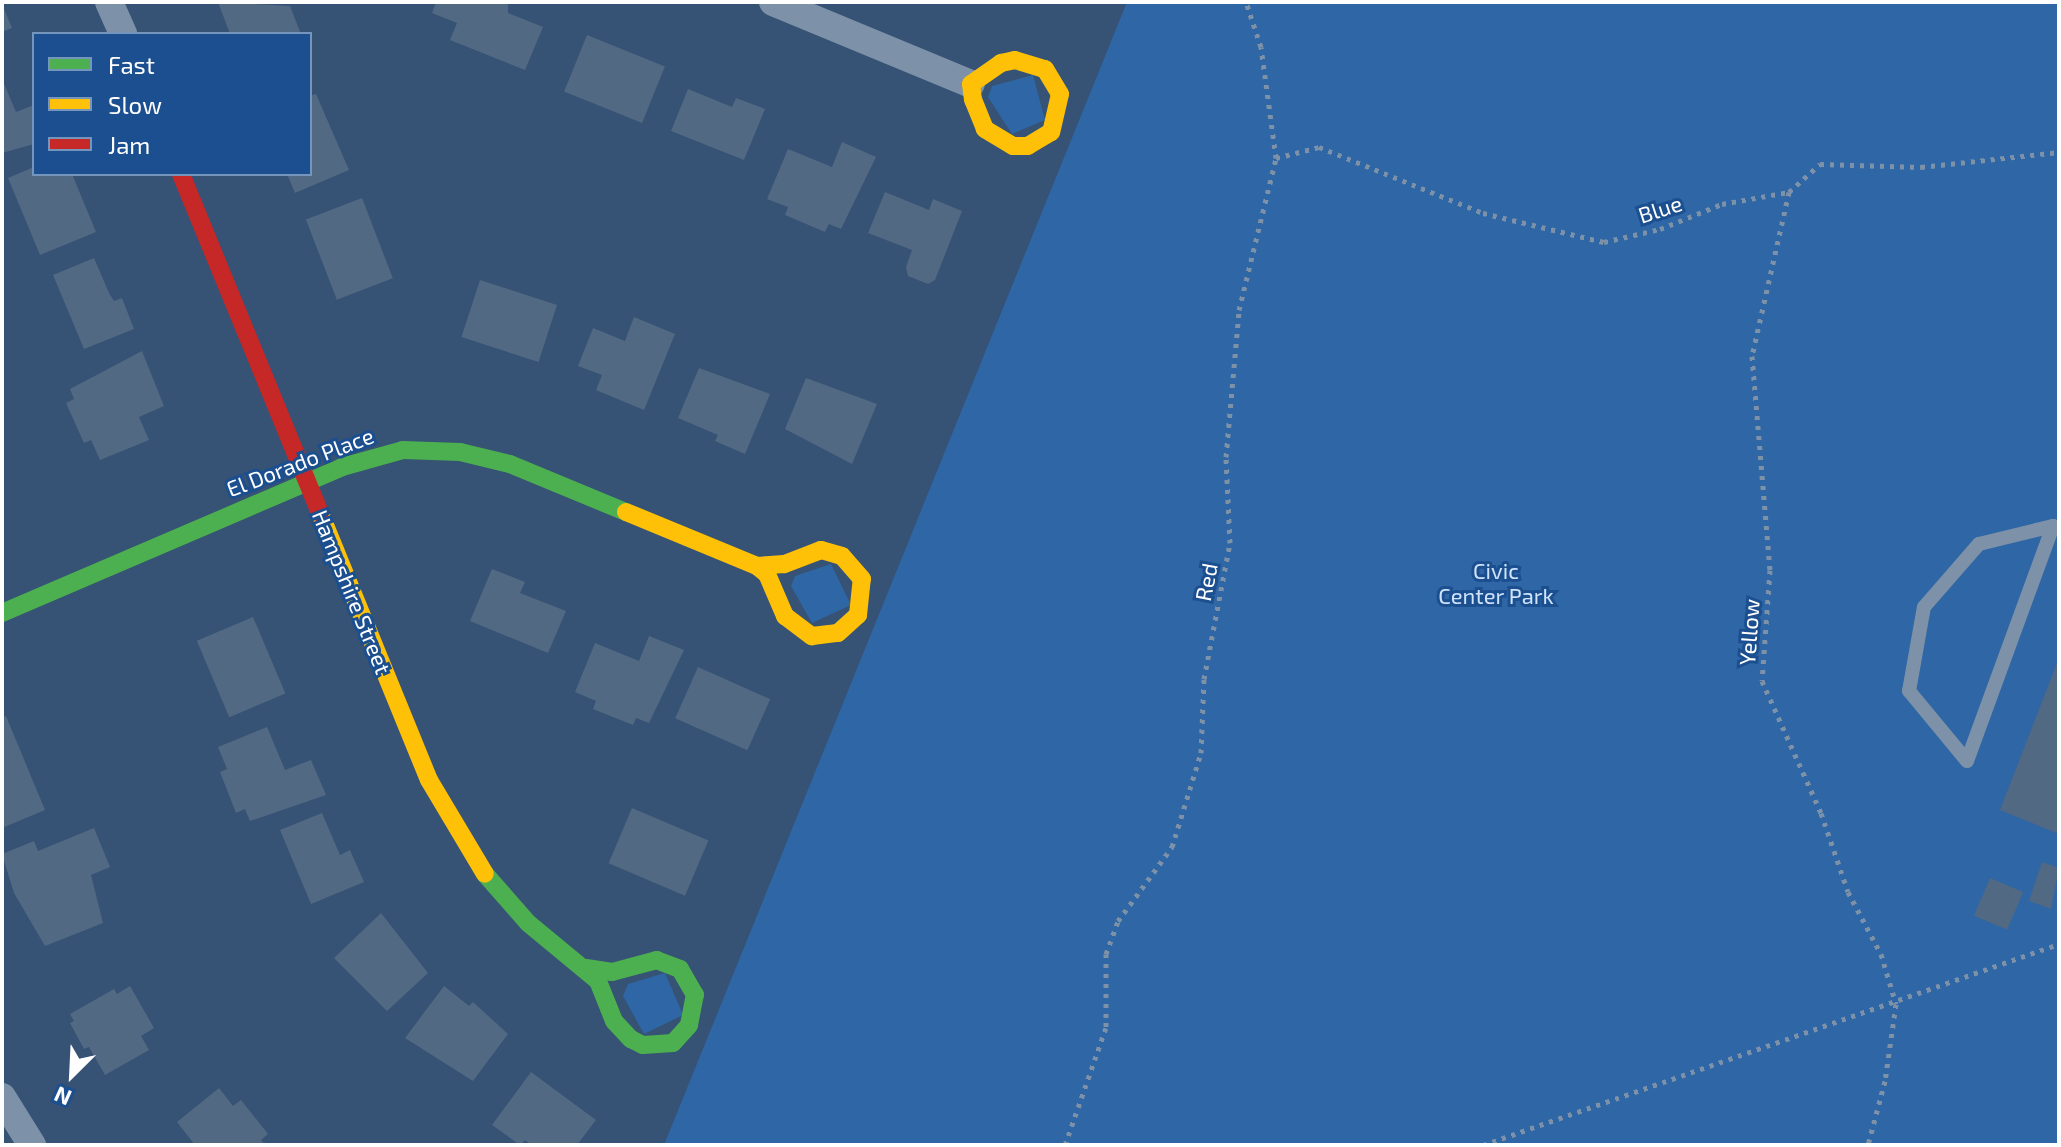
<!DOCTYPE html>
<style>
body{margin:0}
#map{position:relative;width:2061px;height:1147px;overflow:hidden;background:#365274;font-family:"Exo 2",sans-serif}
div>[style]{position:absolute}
.green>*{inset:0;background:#2f66a5}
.building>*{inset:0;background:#526984;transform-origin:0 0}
.path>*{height:5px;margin-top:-2.5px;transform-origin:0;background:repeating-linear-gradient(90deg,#7d92a8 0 4px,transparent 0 10px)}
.lane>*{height:14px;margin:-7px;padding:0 7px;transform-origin:7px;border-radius:7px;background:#7d92a8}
.street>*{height:28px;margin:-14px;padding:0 14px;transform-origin:14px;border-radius:14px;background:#7d92a8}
.fast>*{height:18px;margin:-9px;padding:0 9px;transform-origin:9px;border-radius:9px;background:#4caf50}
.slow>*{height:18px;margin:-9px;padding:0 9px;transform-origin:9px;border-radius:9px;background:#ffc107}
.jam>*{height:18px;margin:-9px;padding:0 9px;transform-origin:9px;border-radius:9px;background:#c62828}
span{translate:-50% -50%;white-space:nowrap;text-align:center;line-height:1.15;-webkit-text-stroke:6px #1b4f8f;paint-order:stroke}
.street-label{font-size:22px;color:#fff}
.park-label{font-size:22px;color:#cfe3fa}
.frame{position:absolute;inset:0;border:4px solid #fff;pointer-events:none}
.legend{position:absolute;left:32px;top:32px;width:280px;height:144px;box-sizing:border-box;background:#1b4f8f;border:2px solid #7695bc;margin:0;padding:10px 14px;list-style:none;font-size:24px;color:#fff}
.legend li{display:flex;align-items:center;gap:16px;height:40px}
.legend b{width:40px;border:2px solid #7695bc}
.north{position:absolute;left:32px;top:1035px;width:80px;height:80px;-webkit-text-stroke:6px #1b4f8f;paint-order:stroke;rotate:204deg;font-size:22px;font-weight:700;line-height:32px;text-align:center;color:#fff}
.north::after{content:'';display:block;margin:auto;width:28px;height:36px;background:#fff;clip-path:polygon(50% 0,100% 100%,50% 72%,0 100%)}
</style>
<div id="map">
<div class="green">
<i style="clip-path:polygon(1127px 2px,2059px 2px,2059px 1145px,664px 1145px)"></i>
<i style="clip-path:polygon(1033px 75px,1045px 120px,1012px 134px,988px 97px,992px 86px)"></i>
<i style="clip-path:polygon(831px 564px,851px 605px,812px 623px,791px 586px,795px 576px)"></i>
<i style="clip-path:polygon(665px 973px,683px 1015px,644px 1034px,623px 996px,628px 984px)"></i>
</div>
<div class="building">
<i style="clip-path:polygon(218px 2px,290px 6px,301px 34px,230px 34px)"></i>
<i style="clip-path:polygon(436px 2px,508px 2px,508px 13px,543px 27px,525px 70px,450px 40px,457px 23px,432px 13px)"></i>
<i style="clip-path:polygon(2px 4px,12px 28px,2px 32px)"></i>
<i style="left:587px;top:35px;width:84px;height:61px;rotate:22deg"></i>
<i style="clip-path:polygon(2px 79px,16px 112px,34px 105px,34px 144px,2px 153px)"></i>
<i style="clip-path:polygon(688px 89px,732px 107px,736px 98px,765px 109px,744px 160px,671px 131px)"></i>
<i style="clip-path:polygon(316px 94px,349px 170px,295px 193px,287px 174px,310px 174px,310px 96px)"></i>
<i style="clip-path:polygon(842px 142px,876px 157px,841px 229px,829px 224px,825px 232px,785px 215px,788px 207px,767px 199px,788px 149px,832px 167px)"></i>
<i style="clip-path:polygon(34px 167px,34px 174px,72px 174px,96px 232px,40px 255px,8px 178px)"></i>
<i style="clip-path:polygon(885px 192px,929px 210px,933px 199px,962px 211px,935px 280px,928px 284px,908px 276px,906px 267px,912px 250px,868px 233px)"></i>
<i style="left:362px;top:198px;width:86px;height:60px;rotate:69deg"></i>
<i style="clip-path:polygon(94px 258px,109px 293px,114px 301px,122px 298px,134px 329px,84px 349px,53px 275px)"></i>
<i style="left:480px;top:280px;width:81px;height:60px;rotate:18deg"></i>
<i style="clip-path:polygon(634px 317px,675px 334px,644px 410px,596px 390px,602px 375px,578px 366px,593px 328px,625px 341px)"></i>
<i style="clip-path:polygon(142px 351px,164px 406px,139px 417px,149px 440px,100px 460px,91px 440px,84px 443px,66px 403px,74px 399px,70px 389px)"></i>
<i style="clip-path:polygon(699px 368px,770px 394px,745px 454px,715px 441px,718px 435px,678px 418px)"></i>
<i style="clip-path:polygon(806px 378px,877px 404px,852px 464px,785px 429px)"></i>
<i style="clip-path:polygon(492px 569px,525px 582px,520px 593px,566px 611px,548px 653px,470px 621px)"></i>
<i style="left:253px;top:617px;width:83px;height:61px;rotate:67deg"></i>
<i style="clip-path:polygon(649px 636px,684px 650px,649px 723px,636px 718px,633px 725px,593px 709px,596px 701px,575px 692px,595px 643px,639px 661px)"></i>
<i style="clip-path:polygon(2059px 658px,2059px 834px,2000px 810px)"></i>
<i style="left:698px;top:667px;width:79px;height:56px;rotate:24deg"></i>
<i style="clip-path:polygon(6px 716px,45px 810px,2px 828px,2px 718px)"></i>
<i style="clip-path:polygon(267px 727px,285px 770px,311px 760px,326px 795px,250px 821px,245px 809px,236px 813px,220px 772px,227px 769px,218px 747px)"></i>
<i style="left:632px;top:808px;width:83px;height:60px;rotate:23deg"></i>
<i style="clip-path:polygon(322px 813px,340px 855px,350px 850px,364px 882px,311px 904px,280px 830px)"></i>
<i style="clip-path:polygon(94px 828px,110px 867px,91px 875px,103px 923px,45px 946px,14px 893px,2px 854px,34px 841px,38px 851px)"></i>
<i style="clip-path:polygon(2042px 862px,2059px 868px,2051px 909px,2029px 901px)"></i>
<i style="left:1990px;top:878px;width:36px;height:41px;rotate:23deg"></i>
<i style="clip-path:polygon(381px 913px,428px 973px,387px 1011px,334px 958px)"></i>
<i style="clip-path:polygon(130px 986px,154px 1028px,141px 1036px,149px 1050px,105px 1075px,89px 1047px,84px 1049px,70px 1023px,74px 1021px,70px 1014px,114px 989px,117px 994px)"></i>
<i style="clip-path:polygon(444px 986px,469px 1006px,473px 1002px,508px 1034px,473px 1081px,405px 1038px)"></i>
<i style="clip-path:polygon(531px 1072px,596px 1120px,577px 1145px,531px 1145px,525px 1140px,520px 1145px,492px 1125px)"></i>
<i style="clip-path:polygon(219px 1088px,233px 1106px,241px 1100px,268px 1134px,261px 1140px,265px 1145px,195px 1145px,177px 1122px)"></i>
</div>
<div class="path">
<i style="left:1276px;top:158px;width:44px;rotate:-14.3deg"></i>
<i style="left:1319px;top:147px;width:177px;rotate:21.9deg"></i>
<i style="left:1483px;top:213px;width:124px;rotate:13.5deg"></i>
<i style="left:1604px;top:242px;width:57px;rotate:-13.1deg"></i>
<i style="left:1660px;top:229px;width:67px;rotate:-22deg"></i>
<i style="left:1722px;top:204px;width:68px;rotate:-10.2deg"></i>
<i style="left:1789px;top:192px;width:42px;rotate:-42.1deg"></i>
<i style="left:1820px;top:164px;width:101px;rotate:1.7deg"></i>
<i style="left:1921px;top:167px;width:139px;rotate:-6.2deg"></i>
<i style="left:1789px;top:192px;width:168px;rotate:102.7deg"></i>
<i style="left:1752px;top:356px;width:215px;rotate:85.2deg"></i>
<i style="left:1770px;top:570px;width:111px;rotate:94.1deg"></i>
<i style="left:1762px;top:681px;width:145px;rotate:65.9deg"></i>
<i style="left:1821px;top:813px;width:83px;rotate:71.1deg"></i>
<i style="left:1848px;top:892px;width:70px;rotate:62deg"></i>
<i style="left:1881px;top:954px;width:52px;rotate:73.3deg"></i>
<i style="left:1896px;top:1004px;width:78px;rotate:98.1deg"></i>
<i style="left:1885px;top:1081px;width:66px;rotate:104.9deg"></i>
<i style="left:1065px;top:1145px;width:125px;rotate:-70.8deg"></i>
<i style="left:1106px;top:1027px;width:73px;rotate:-90deg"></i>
<i style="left:1106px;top:954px;width:35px;rotate:-70deg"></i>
<i style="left:1118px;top:921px;width:92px;rotate:-53.9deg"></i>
<i style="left:1172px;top:847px;width:98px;rotate:-72.9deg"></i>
<i style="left:1201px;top:753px;width:74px;rotate:-87.7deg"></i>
<i style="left:1204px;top:679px;width:138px;rotate:-79.2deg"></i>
<i style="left:1230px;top:543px;width:86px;rotate:-92.7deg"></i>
<i style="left:1226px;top:457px;width:148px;rotate:-84.9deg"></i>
<i style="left:1239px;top:310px;width:156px;rotate:-76.3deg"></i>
<i style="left:1276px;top:158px;width:112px;rotate:-97.7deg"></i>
<i style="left:1261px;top:47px;width:47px;rotate:-108.4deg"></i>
<i style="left:1483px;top:1145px;width:610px;rotate:-19.24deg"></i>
</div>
<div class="lane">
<i style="left:2053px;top:526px;width:250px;rotate:110.1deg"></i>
<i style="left:1967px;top:761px;width:91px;rotate:-129.6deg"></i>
<i style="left:1909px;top:691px;width:85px;rotate:-79.9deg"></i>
<i style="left:1924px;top:607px;width:84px;rotate:-48.9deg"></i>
<i style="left:1979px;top:544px;width:76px;rotate:-13.7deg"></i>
<i style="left:2053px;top:526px;width:6px;rotate:18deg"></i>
</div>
<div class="street">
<i style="left:109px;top:2px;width:35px;rotate:66deg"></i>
<i style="left:773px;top:2px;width:214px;rotate:22.5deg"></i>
<i style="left:2px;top:1097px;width:57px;rotate:58deg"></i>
</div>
<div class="fast">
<i style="left:2px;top:613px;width:370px;rotate:-23.2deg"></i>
<i style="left:342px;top:467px;width:63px;rotate:-15.6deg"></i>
<i style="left:403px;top:450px;width:57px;rotate:2deg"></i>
<i style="left:460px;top:452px;width:51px;rotate:13.5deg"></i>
<i style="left:510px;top:464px;width:126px;rotate:22.5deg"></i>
<i style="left:485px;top:874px;width:65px;rotate:48.7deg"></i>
<i style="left:528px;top:923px;width:91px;rotate:39.6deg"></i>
<i style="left:598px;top:981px;width:43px;rotate:68.2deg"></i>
<i style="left:614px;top:1021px;width:25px;rotate:47deg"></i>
<i style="left:631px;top:1039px;width:13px;rotate:27deg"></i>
<i style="left:643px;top:1045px;width:30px;rotate:-4deg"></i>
<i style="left:673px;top:1043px;width:24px;rotate:-48deg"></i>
<i style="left:689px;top:1025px;width:31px;rotate:-79deg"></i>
<i style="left:695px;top:995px;width:30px;rotate:-120deg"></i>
<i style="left:680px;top:969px;width:25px;rotate:-159deg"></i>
<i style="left:657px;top:960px;width:47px;rotate:165.1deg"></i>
<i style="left:612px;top:972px;width:26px;rotate:-171deg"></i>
</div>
<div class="slow">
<i style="left:1015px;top:60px;width:31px;rotate:17deg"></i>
<i style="left:1045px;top:69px;width:29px;rotate:59deg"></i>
<i style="left:1060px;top:94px;width:39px;rotate:103deg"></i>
<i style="left:1051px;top:132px;width:27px;rotate:149deg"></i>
<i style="left:1028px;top:146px;width:15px;rotate:180deg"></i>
<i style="left:1013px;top:146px;width:33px;rotate:-149deg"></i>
<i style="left:985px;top:129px;width:31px;rotate:-112deg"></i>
<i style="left:973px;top:100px;width:16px;rotate:-97deg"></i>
<i style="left:971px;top:84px;width:37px;rotate:-35deg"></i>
<i style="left:1001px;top:63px;width:14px;rotate:-12deg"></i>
<i style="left:626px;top:512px;width:142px;rotate:22.4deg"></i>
<i style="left:757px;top:566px;width:13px;rotate:39deg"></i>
<i style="left:767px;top:574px;width:46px;rotate:66.8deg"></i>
<i style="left:785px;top:616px;width:34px;rotate:37deg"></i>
<i style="left:812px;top:636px;width:26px;rotate:-7deg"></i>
<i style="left:838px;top:633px;width:27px;rotate:-42deg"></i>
<i style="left:858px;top:615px;width:36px;rotate:-84deg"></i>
<i style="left:862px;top:579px;width:30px;rotate:-131deg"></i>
<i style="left:842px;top:556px;width:22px;rotate:-164deg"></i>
<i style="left:821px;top:550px;width:40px;rotate:159deg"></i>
<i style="left:784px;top:564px;width:27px;rotate:176deg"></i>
<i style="left:320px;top:513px;width:288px;rotate:67.8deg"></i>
<i style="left:429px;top:780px;width:109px;rotate:59.2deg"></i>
</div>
<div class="jam">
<i style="left:181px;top:174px;width:366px;rotate:67.7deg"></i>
</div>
<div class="street-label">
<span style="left:1660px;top:209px;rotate:-18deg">Blue</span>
<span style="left:300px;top:462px;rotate:-21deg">El Dorado Place</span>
<span style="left:1206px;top:582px;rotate:-79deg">Red</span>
<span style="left:352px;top:592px;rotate:68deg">Hampshire Street</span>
<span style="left:1749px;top:632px;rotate:-86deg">Yellow</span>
</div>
<div class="park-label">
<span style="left:1496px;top:583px">Civic<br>Center Park</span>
</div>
<div class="frame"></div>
<ul class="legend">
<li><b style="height:10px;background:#4caf50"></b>Fast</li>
<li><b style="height:10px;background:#ffc107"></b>Slow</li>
<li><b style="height:10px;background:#c62828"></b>Jam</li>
</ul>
<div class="north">N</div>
</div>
